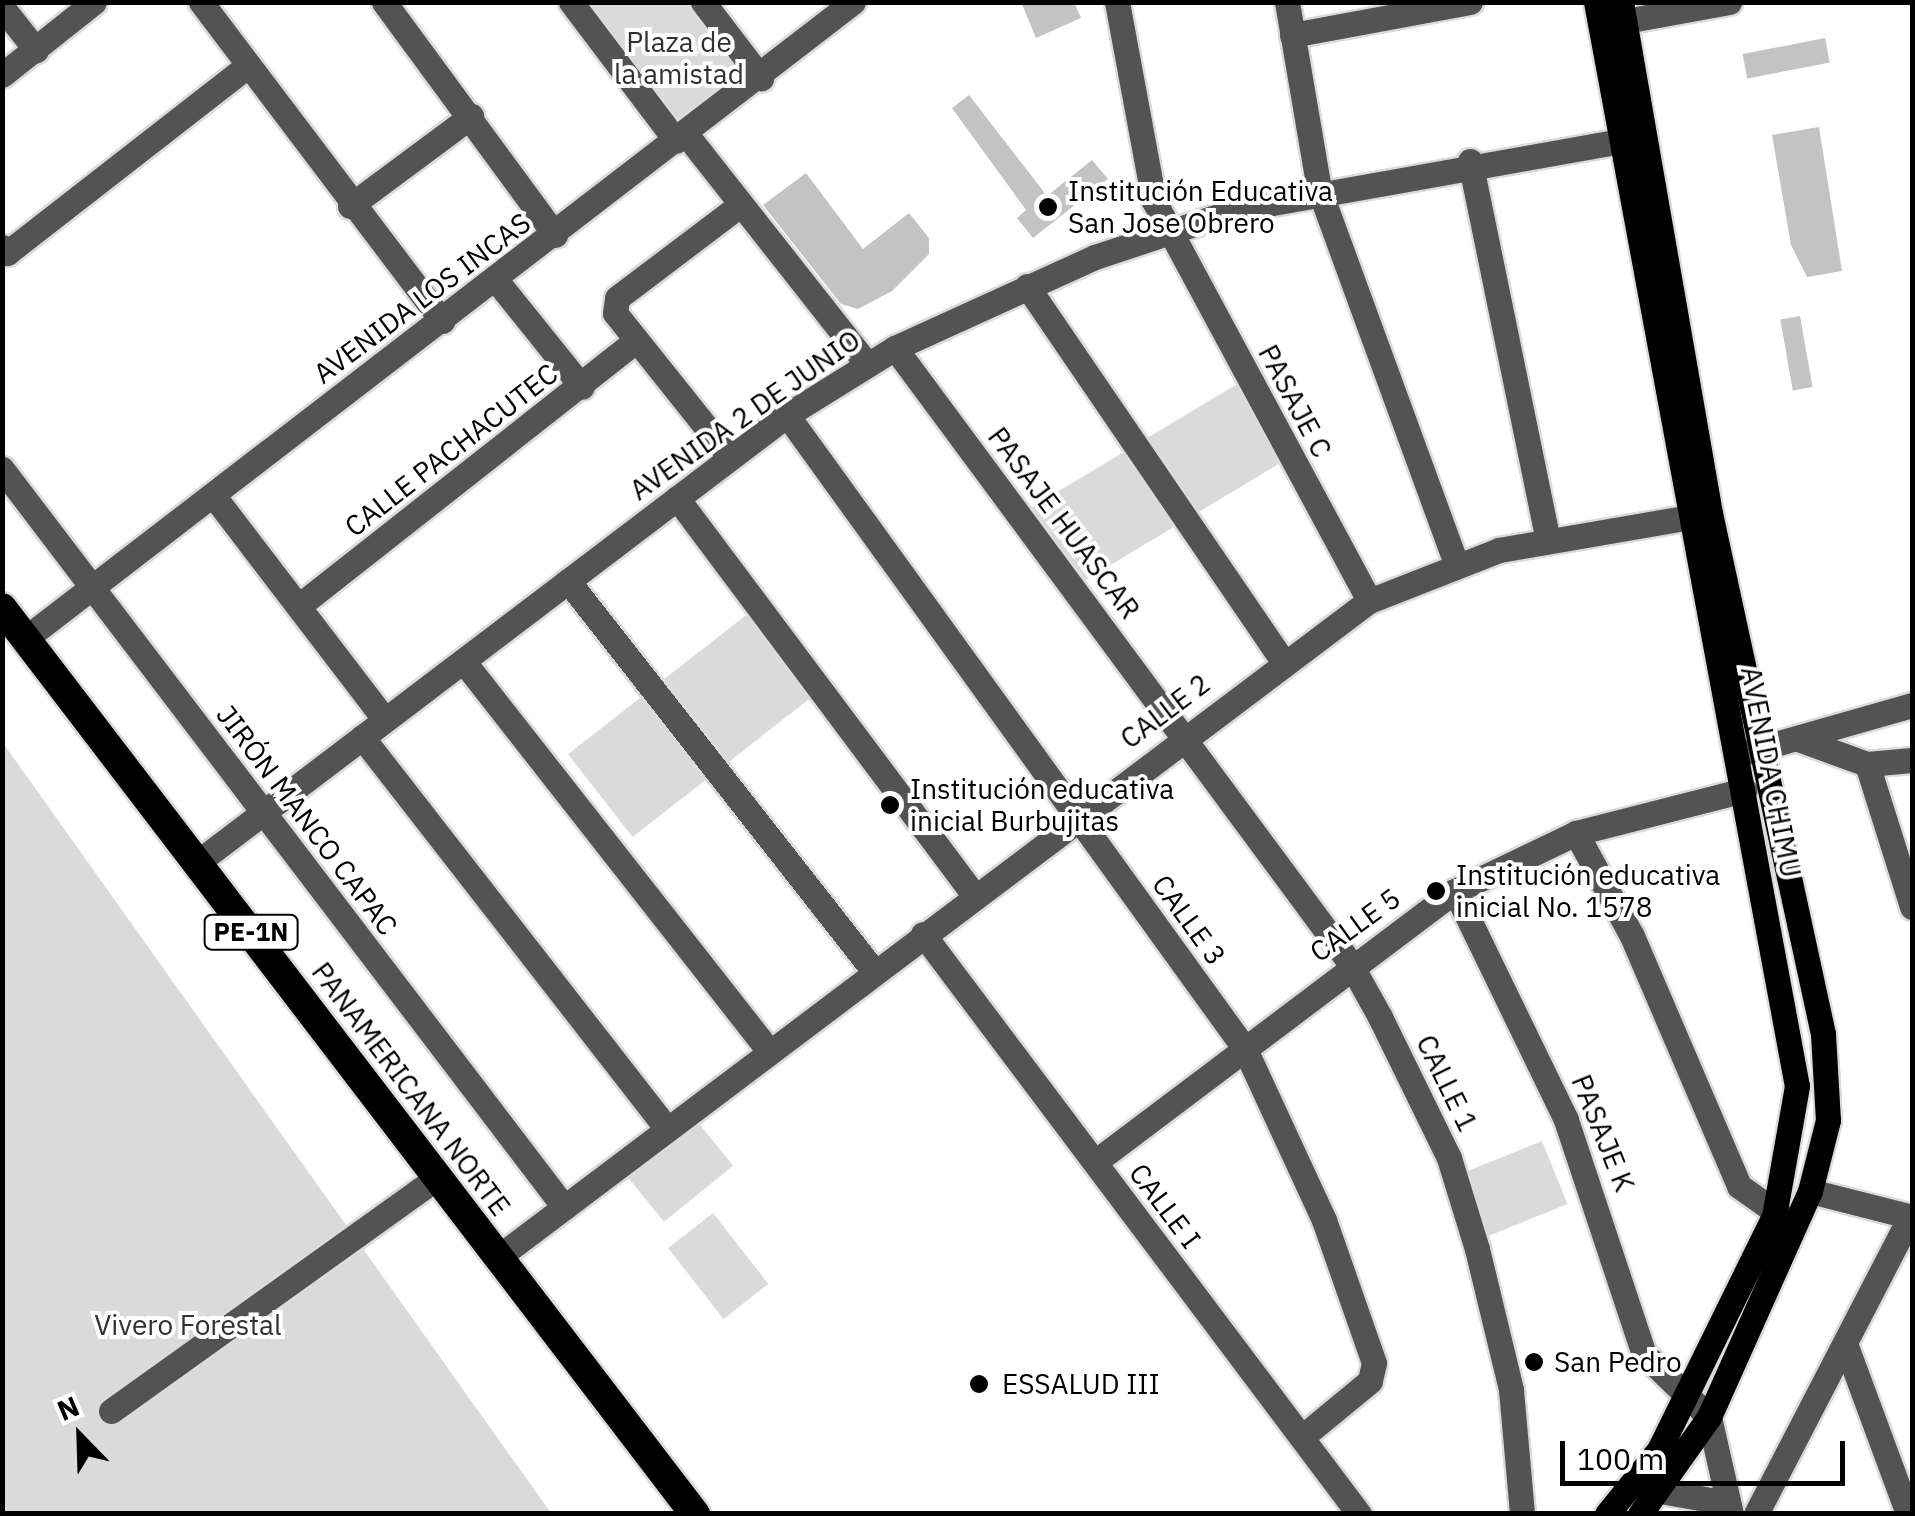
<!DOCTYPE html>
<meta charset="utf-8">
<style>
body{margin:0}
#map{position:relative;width:1915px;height:1516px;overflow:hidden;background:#fff;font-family:"IBM Plex Sans",sans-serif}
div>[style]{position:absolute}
.green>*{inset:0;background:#dadada;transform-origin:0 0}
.building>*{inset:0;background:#c3c3c3;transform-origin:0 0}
.roads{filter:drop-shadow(2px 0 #dbdbdb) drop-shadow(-2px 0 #dbdbdb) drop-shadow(0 2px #dbdbdb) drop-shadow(0 -2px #dbdbdb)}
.minor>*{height:25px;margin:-12.5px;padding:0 12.5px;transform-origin:12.5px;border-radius:12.5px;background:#535353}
.major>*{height:25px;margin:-12.5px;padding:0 12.5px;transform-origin:12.5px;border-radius:12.5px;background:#000}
.highway>*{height:30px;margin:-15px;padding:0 15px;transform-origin:15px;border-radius:15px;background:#000}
.dots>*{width:28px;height:28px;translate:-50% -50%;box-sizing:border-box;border:5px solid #fff;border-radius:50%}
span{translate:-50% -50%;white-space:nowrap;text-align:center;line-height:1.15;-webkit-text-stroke:8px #fff;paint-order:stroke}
.shield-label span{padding:2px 8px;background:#fff;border:2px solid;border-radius:8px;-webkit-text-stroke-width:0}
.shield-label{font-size:25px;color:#000;font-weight:700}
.park-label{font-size:28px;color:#313131}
.poi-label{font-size:28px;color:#000}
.left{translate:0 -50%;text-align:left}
.street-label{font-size:28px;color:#000}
.frame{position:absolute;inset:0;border:5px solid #000;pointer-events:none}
.north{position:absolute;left:30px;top:1386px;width:100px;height:100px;-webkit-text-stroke:8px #fff;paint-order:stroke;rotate:337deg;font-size:28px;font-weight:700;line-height:40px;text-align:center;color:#000}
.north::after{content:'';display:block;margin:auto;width:35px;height:45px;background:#000;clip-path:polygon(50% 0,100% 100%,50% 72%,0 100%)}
.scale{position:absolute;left:1560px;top:1441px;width:285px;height:45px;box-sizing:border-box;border:5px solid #000;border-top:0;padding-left:12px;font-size:30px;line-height:35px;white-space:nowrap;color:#000;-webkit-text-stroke:8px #fff;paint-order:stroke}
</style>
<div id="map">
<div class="green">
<i style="clip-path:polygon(571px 3px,703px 3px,761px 78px,676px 141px)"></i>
<i style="left:1237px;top:384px;width:90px;height:241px;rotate:59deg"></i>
<i style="left:750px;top:612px;width:105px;height:231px;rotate:52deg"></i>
<i style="clip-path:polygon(3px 743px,551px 1513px,3px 1513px)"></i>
<i style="left:696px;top:1120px;width:59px;height:89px;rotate:51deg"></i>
<i style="left:1542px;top:1141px;width:68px;height:87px;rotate:68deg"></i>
<i style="left:713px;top:1213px;width:90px;height:57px;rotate:52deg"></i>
</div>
<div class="building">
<i style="clip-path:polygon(1021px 2px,1074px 2px,1081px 18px,1036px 38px)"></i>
<i style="left:1825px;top:38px;width:25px;height:84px;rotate:79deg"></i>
<i style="clip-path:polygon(969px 95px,1047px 196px,1092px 160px,1108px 179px,1033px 238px,1017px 218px,1026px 210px,952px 108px)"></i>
<i style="clip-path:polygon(1819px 127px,1842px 271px,1807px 277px,1791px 245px,1772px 135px)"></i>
<i style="clip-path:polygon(806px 173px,863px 249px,909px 213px,929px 238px,929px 254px,892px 291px,858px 309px,841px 304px,763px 205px)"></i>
<i style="left:1800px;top:316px;width:72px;height:20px;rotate:80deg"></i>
</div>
<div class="roads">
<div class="minor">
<i style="left:201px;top:2px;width:400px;rotate:52.9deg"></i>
<i style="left:384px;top:2px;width:289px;rotate:53.7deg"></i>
<i style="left:571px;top:2px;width:174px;rotate:52.9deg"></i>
<i style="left:703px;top:2px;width:96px;rotate:52.7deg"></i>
<i style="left:1117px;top:2px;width:202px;rotate:79.5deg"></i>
<i style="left:1154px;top:201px;width:454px;rotate:61.7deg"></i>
<i style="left:1287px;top:2px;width:190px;rotate:80.3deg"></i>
<i style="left:1319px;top:189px;width:399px;rotate:69.9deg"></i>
<i style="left:2px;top:7px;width:55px;rotate:51.7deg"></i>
<i style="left:1625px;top:21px;width:106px;rotate:-10.4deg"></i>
<i style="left:1292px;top:35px;width:181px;rotate:-10.5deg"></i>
<i style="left:2px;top:75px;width:117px;rotate:-38.4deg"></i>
<i style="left:686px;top:134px;width:291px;rotate:51.8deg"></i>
<i style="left:1470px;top:161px;width:387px;rotate:78.4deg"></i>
<i style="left:350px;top:206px;width:151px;rotate:-36.6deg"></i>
<i style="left:2px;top:247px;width:8px;rotate:50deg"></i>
<i style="left:7px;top:253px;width:303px;rotate:-37.9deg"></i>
<i style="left:496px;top:280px;width:137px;rotate:51.2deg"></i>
<i style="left:1027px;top:286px;width:453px;rotate:55.7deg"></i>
<i style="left:895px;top:348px;width:765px;rotate:53.5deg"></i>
<i style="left:1350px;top:963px;width:62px;rotate:60.9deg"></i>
<i style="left:1380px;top:1017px;width:157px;rotate:63.9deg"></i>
<i style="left:1449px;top:1158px;width:95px;rotate:72.9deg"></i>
<i style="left:1477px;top:1249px;width:145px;rotate:76.4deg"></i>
<i style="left:1511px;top:1390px;width:124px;rotate:84.9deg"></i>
<i style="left:787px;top:415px;width:782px;rotate:54.16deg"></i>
<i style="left:1245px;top:1049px;width:188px;rotate:65.2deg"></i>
<i style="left:1324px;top:1220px;width:151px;rotate:70.7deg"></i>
<i style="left:1374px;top:1363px;width:18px;rotate:103deg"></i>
<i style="left:1370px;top:1381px;width:88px;rotate:140.5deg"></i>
<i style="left:730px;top:457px;width:184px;rotate:-128.6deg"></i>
<i style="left:615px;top:313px;width:15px;rotate:-82deg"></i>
<i style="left:617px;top:298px;width:154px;rotate:-37.1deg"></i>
<i style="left:2px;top:469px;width:928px;rotate:52.71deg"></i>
<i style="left:213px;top:495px;width:283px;rotate:52.6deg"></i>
<i style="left:677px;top:498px;width:496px;rotate:53.2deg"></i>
<i style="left:568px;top:581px;width:496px;rotate:51.9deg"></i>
<i style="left:300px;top:605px;width:427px;rotate:-38.2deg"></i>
<i style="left:26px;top:638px;width:1043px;rotate:-37.56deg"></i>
<i style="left:464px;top:662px;width:494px;rotate:51.9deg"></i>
<i style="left:362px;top:737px;width:493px;rotate:52.1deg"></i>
<i style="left:1801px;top:740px;width:70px;rotate:20deg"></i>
<i style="left:1867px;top:764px;width:150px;rotate:72.5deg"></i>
<i style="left:1740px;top:754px;width:179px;rotate:-15.9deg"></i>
<i style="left:1867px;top:764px;width:45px;rotate:-5.1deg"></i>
<i style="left:1576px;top:833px;width:117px;rotate:61.5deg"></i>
<i style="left:1632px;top:936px;width:272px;rotate:66.8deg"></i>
<i style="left:1739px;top:1186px;width:62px;rotate:35.2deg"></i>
<i style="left:198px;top:862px;width:739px;rotate:-37.2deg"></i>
<i style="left:787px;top:415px;width:127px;rotate:-31.8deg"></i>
<i style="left:895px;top:348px;width:220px;rotate:-24.5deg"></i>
<i style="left:1095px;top:257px;width:152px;rotate:-18.4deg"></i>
<i style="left:1239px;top:209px;width:406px;rotate:-10.1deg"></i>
<i style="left:1455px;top:891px;width:254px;rotate:64.1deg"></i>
<i style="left:1566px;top:1120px;width:247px;rotate:71.6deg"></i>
<i style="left:1644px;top:1354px;width:91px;rotate:44.1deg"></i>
<i style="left:1709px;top:1417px;width:99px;rotate:77.2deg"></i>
<i style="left:923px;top:934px;width:726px;rotate:53.07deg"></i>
<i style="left:1095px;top:1162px;width:451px;rotate:-37deg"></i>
<i style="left:1455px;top:891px;width:134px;rotate:-25.6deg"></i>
<i style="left:1576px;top:833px;width:174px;rotate:-14.3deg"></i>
<i style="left:1810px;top:1191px;width:105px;rotate:14.3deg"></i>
<i style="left:497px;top:1258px;width:1092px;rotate:-37deg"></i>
<i style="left:1369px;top:601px;width:140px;rotate:-21.4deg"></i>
<i style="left:1499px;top:550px;width:194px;rotate:-9.8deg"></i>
<i style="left:1846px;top:1346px;width:179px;rotate:69.7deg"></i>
<i style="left:111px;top:1411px;width:401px;rotate:-35.6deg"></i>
<i style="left:1660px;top:1491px;width:69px;rotate:10deg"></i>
<i style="left:1756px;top:1514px;width:332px;rotate:-62.6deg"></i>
</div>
<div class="major">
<i style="left:1596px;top:2px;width:1102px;rotate:79.5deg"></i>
<i style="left:1797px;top:1086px;width:132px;rotate:100deg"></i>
<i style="left:1774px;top:1216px;width:261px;rotate:116.2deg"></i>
<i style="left:1659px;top:1450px;width:82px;rotate:129.1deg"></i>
<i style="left:1621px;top:2px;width:519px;rotate:80.12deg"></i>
<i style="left:1710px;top:513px;width:533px;rotate:77.76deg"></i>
<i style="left:1823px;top:1034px;width:86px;rotate:86.7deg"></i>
<i style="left:1828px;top:1120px;width:73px;rotate:104.2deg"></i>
<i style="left:1810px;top:1191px;width:248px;rotate:114.1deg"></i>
<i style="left:1709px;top:1417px;width:119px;rotate:125.4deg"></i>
</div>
<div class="highway">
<i style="left:2px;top:608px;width:1141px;rotate:52.59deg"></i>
</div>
</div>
<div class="dots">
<i style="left:1048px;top:207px;background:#000"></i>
<i style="left:890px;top:805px;background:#000"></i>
<i style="left:1436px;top:891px;background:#000"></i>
<i style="left:1534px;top:1362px;background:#000"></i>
<i style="left:979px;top:1384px;background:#000"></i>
</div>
<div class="shield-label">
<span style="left:251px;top:932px">PE-1N</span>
</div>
<div class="park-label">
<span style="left:679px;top:58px">Plaza de<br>la amistad</span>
<span style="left:188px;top:1325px">Vivero Forestal</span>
</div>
<div class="poi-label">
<span class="left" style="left:1068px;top:207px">Institución Educativa<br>San Jose Obrero</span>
<span class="left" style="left:910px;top:805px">Institución educativa<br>inicial Burbujitas</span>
<span class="left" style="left:1456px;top:891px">Institución educativa<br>inicial No. 1578</span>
<span class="left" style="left:1554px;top:1362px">San Pedro</span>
<span class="left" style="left:1002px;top:1384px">ESSALUD III</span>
</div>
<div class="street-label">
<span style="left:422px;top:298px;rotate:-37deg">AVENIDA LOS INCAS</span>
<span style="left:1295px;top:401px;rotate:62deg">PASAJE C</span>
<span style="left:745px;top:415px;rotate:-35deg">AVENIDA 2 DE JUNIO</span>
<span style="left:451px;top:450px;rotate:-38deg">CALLE PACHACUTEC</span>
<span style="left:1064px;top:523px;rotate:53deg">PASAJE HUASCAR</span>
<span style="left:1165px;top:711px;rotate:-37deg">CALLE 2</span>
<span style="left:1771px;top:772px;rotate:79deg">AVENIDA CHIMU</span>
<span style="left:307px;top:820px;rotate:53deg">JIRÓN MANCO CAPAC</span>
<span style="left:1189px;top:920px;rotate:54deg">CALLE 3</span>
<span style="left:1355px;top:925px;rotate:-36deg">CALLE 5</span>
<span style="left:1447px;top:1083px;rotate:64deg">CALLE 1</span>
<span style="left:411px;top:1089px;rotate:53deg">PANAMERICANA NORTE</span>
<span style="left:1603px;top:1133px;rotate:68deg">PASAJE K</span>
<span style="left:1165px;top:1206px;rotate:53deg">CALLE I</span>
</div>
<div class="frame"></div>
<div class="north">N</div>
<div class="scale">100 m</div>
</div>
